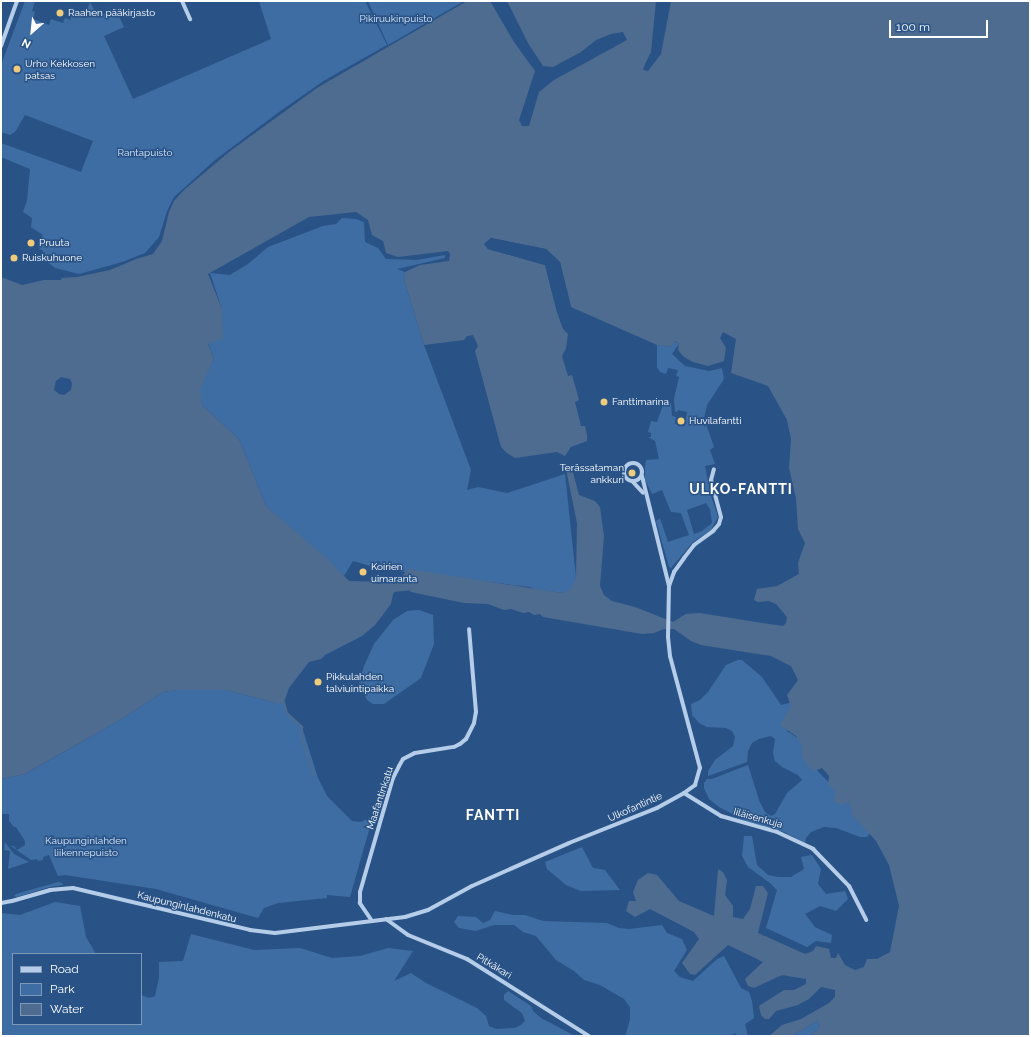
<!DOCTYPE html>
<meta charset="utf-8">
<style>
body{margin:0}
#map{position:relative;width:1031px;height:1037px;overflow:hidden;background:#295387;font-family:Raleway,sans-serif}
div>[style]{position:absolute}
.green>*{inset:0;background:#3e6da4}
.water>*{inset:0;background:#4e6c90}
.pier>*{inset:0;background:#295387}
.stream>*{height:2px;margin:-1px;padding:0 1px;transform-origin:1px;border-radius:1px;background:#4e6c90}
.canal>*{height:7px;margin:-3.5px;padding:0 3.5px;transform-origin:3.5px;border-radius:3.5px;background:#4e6c90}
.street>*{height:4px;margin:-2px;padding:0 2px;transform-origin:2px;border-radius:2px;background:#b5cde8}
.street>.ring{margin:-2px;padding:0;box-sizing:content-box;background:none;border:4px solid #b5cde8;border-radius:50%}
.dots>*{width:11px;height:11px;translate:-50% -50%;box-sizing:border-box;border:2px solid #295387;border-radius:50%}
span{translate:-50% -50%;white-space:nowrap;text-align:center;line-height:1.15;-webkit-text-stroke:3px #295387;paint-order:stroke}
.poi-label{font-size:10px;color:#fff}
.left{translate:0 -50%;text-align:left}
.right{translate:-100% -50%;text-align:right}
.park-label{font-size:10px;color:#d9e7f7}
.street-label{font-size:10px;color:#fff}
.district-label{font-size:14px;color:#fff;font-weight:700;letter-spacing:1px}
.frame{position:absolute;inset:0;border:2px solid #fff;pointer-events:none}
.legend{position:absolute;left:12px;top:953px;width:130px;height:72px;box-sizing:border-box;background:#295387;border:1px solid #7f98b7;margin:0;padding:5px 7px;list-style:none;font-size:12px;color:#fff}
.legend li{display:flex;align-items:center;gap:8px;height:20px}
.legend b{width:20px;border:1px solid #7f98b7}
.north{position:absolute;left:12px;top:12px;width:40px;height:40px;-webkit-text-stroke:3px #295387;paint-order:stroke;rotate:207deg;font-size:11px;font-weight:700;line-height:16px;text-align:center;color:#fff}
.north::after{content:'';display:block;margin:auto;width:14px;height:18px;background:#fff;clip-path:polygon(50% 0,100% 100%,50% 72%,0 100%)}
.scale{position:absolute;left:889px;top:20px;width:99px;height:18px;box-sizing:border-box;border:2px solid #fff;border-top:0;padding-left:5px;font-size:12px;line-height:14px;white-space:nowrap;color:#fff;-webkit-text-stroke:3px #295387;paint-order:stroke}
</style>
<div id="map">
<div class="green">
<i style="clip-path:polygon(25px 1px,35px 1px,32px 11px,35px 12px,33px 19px,49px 25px,51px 19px,63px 23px,65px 18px,70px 20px,72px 14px,84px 18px,90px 2px,98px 17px,115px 8px,124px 27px,104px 36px,133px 99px,271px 39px,259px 1px,365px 1px,387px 45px,325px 80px,279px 112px,215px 160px,174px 197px,167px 211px,159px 237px,145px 253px,122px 262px,79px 274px,55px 268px,44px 259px,45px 253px,38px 247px,43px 235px,31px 227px,32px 218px,23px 212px,27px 201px,30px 169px,1px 157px,1px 143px,81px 172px,93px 141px,25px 115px,15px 132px,10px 135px,1px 132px,1px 65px)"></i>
<i style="clip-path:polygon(368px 1px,464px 1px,388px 45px)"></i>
<i style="clip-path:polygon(342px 218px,356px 219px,364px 222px,365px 242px,378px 248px,386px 259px,417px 260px,445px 255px,445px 258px,397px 269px,405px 272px,404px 280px,424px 345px,471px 470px,467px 490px,478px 487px,507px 493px,565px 474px,576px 577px,572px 589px,562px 593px,534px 589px,530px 587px,404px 572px,381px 569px,353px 561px,344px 576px,266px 506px,239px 439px,202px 405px,199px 389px,214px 359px,208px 343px,222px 309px,210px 273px,230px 275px,248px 264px,268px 247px,323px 226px,336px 224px)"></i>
<i style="clip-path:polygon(evenodd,674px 341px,679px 344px,672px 354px,685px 366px,709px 371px,722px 368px,724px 379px,707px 405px,704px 418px,714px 447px,710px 450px,715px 464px,705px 466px,711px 496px,718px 517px,711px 530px,693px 542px,671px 568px,669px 567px,656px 521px,660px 518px,668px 542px,689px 535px,681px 513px,671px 512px,662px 490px,652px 494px,645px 480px,645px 468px,646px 460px,659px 459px,655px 441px,648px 437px,651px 437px,651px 433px,648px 432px,651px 421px,657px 422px,664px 402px,671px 403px,672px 416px,676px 417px,675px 424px,685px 426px,687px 412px,678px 410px,677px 412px,675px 412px,674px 399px,679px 377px,676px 376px,678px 370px,668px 368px,666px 374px,660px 372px,657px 367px,657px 345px,671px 347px,674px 341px,706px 503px,710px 509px,712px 523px,702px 531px,694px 534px,687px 510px,706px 503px)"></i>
<i style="clip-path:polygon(419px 610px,433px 615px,434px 644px,421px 678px,384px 704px,373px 704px,367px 700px,359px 683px,364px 666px,374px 644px,393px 620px,407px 611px)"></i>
<i style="clip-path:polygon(738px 660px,742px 660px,762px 677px,781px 705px,794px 702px,790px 698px,791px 693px,799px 705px,800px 712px,797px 718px,788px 726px,787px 731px,802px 741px,805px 753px,810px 763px,860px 815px,868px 826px,870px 833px,867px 837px,860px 837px,836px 828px,824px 827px,811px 832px,806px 838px,805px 843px,784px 832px,746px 821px,719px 807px,709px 799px,704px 788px,704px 783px,707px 779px,712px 779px,748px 765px,759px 800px,765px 812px,771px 816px,775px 814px,787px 793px,802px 780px,798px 775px,782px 767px,775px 761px,773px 753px,775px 739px,771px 736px,759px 739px,752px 743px,748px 751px,747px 762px,708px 776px,708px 771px,715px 760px,733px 746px,735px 737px,732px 731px,726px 728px,707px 727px,699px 723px,692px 715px,691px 704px,700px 700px,708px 692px,726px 665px)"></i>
<i style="clip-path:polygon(176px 690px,226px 690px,277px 703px,284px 702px,287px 713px,302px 727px,318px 778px,327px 796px,352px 821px,361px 822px,373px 816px,350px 897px,327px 895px,327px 898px,278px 903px,264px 908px,258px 918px,156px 889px,65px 875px,58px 876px,49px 855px,43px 857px,43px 860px,38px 861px,37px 859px,31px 860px,11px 846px,14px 846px,17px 850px,25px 845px,25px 841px,16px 827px,14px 827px,9px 821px,9px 814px,3px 814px,1px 811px,1px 779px,25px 774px,120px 720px,163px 692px)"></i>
<i style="clip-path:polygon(744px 836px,752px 836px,757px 865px,768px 875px,778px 877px,791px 877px,804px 869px,801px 857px,812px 855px,821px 869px,818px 884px,826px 894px,845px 891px,848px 899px,836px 911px,820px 906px,805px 914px,815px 927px,832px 935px,831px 943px,816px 941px,807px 947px,766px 928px,777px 890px,770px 883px,748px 867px,742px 856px)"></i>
<i style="clip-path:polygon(5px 842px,14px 854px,29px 862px,8px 869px,10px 851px,4px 850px)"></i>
<i style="clip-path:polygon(582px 847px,593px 868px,605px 870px,620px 890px,581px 891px,566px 885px,547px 869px,545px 862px)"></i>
<i style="clip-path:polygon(58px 882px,62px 883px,63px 885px,50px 887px,17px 897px,14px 896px,16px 894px)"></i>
<i style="clip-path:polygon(55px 902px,80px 906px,86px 937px,96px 954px,13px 954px,13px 1024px,141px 1024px,141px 995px,149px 998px,155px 996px,159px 978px,159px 962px,183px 961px,191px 934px,254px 950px,300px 948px,332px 958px,360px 956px,388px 948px,413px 951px,394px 981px,411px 973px,426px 983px,477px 1008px,486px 1016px,489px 1026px,496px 1029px,515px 1028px,521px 1025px,525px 1021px,522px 1013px,504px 1000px,504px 995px,508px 991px,531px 1006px,533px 1011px,541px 1018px,575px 1036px,1px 1036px,1px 913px,20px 915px)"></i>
<i style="clip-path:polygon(495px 911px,512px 915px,525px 915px,543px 921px,607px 923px,619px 928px,629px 929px,662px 925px,667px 933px,682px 939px,687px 950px,674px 971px,680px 977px,693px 981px,717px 959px,724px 956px,741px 988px,749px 992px,752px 1001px,754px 1018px,745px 1024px,748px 1036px,738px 1036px,735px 1033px,730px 1036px,624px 1036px,626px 1034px,630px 1019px,630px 1007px,624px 999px,600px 985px,584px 980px,574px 971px,556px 960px,536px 936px,523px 932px,514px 925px,494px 925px,476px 931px,459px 928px,454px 922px,458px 916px,476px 917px,483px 923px,490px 920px)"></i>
<i style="clip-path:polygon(817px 1021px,820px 1025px,818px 1030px,808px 1036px,792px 1036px)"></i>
</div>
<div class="water">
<i style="clip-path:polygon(evenodd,467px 1px,656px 1px,651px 52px,645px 64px,643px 70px,648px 71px,661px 54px,671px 1px,1030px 1px,1030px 1036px,808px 1036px,818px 1030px,820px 1025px,817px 1021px,792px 1036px,769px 1036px,782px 1025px,801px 1019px,829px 1003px,835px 997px,835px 990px,821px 987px,809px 999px,798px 1005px,776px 1011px,769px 1019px,765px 1019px,761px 1015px,759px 1006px,784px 990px,794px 990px,806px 984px,806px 979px,782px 975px,754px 988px,748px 986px,745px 979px,763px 962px,728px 945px,695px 975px,690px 974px,682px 963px,699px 939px,694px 932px,650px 909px,635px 917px,626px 911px,629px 901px,636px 901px,633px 892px,638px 880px,648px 873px,657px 875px,679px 901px,714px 916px,718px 869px,723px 872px,727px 880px,725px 895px,733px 906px,733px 917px,743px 919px,750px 909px,756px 886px,763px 886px,768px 893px,758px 933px,805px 954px,813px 951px,816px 946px,829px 949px,831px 958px,836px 958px,838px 953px,845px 965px,855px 970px,864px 967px,867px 959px,877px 959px,890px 952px,899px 906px,889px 865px,876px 841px,852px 815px,851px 807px,848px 802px,842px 805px,833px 801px,836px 792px,828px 784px,829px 776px,822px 768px,814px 771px,808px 766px,802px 756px,802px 745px,796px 736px,780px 725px,791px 706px,787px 695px,798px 680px,791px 666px,771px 656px,701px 645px,691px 641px,674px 629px,664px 629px,654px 633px,642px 634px,543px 617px,540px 614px,534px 615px,529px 612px,523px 613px,511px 609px,504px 610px,488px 604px,464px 603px,411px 592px,408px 588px,399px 586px,393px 594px,391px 604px,375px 625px,362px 636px,325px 655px,321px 659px,309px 662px,289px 688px,284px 702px,281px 704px,226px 690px,176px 690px,163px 692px,120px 720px,37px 767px,25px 774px,1px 779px,1px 277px,22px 285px,44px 280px,61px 280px,62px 278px,77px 277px,110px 270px,136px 259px,153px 254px,162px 241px,169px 212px,174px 201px,184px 190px,229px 152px,317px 88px,467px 1px,356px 212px,368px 220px,372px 235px,383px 241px,386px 253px,398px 257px,448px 251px,450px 254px,449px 261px,420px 265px,405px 272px,404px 280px,424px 345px,464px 340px,467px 336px,473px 335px,478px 346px,475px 351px,501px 447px,507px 453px,515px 458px,557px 452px,565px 456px,571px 447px,587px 441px,587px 435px,585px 426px,581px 426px,575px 402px,579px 400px,572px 375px,568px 376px,562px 356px,566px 348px,568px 334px,563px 329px,557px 312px,545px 265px,488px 249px,484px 244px,491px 238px,546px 249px,560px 262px,571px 307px,657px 345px,671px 347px,675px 341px,679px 344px,678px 350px,684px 357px,693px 362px,708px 366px,724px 361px,726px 348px,720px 338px,723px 332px,736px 339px,731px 373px,768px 386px,787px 420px,791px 439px,789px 468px,796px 498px,798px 529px,805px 543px,798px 563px,799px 574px,777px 586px,757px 589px,754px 600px,758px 602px,769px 601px,776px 604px,787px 617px,786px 623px,783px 626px,762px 623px,700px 613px,686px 614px,673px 622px,635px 607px,612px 601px,604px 595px,600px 586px,604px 536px,600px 507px,595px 501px,579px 495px,572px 469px,566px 469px,577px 523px,576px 577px,571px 589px,562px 593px,408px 569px,400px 579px,389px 582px,349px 581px,324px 556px,266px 506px,239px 439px,202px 405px,200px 389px,214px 359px,208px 344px,223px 339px,222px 309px,208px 274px,309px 217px,356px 212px,467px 1px,61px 377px,70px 379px,72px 383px,71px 390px,64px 395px,59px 394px,54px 390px,56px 381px,61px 377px)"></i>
</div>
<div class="pier">
<i style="clip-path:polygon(490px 1px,507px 1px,528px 43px,543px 66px,553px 67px,581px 52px,596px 40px,611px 34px,623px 32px,627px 40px,554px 80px,539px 92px,529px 126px,522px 126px,519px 120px,535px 71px,514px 42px)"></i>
<i style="clip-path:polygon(491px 238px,546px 249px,560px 262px,571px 307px,569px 308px,558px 263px,546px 251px,491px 240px,487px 244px,489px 247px,546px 263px,559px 311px,557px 312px,545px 265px,488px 249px,484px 244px)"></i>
</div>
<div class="stream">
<i style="left:284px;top:702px;width:11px;rotate:75deg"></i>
<i style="left:287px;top:713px;width:21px;rotate:43deg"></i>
<i style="left:302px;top:727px;width:9px;rotate:96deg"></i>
<i style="left:301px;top:736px;width:41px;rotate:71.6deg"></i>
</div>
<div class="canal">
<i style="left:391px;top:588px;width:22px;rotate:-5deg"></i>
</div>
<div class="street">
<i style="left:182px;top:1px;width:20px;rotate:66deg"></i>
<i style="left:1px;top:46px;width:48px;rotate:-70.4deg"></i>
<i class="ring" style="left:624px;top:463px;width:14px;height:14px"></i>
<i style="left:632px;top:481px;width:16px;rotate:47deg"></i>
<i style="left:669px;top:586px;width:15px;rotate:-70deg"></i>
<i style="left:674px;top:572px;width:17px;rotate:-54deg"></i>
<i style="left:684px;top:558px;width:16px;rotate:-52deg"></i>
<i style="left:694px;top:545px;width:24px;rotate:-36deg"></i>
<i style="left:713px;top:531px;width:9px;rotate:-49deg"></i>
<i style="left:719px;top:524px;width:7px;rotate:-74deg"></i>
<i style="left:721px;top:517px;width:38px;rotate:-105deg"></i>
<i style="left:711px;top:480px;width:11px;rotate:-75deg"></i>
<i style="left:684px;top:793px;width:44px;rotate:31.9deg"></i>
<i style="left:721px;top:816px;width:58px;rotate:15.9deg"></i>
<i style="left:777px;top:832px;width:40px;rotate:25deg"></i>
<i style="left:813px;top:849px;width:52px;rotate:45.8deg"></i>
<i style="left:849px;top:886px;width:38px;rotate:63deg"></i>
<i style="left:1px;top:903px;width:11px;rotate:-10deg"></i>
<i style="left:12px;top:901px;width:40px;rotate:-16deg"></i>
<i style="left:50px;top:890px;width:23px;rotate:-5deg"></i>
<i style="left:73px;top:888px;width:182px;rotate:13.3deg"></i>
<i style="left:250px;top:930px;width:25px;rotate:7deg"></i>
<i style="left:275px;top:933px;width:131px;rotate:-7deg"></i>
<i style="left:405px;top:917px;width:24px;rotate:-17deg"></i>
<i style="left:428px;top:910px;width:50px;rotate:-28.6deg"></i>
<i style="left:472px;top:886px;width:106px;rotate:-23.9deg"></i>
<i style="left:569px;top:843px;width:95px;rotate:-21.7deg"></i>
<i style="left:657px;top:808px;width:31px;rotate:-29deg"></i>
<i style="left:684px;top:793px;width:14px;rotate:-36deg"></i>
<i style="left:695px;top:785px;width:18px;rotate:-74deg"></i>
<i style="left:700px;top:768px;width:116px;rotate:-105deg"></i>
<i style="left:670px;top:656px;width:19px;rotate:-96deg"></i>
<i style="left:668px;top:637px;width:51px;rotate:-88.9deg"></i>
<i style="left:669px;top:586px;width:113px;rotate:-103.8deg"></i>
<i style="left:386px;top:919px;width:27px;rotate:36deg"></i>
<i style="left:408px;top:935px;width:64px;rotate:22.1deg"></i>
<i style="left:467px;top:959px;width:144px;rotate:32.3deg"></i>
<i style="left:372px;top:921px;width:22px;rotate:-124deg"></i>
<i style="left:360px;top:903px;width:11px;rotate:-90deg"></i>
<i style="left:360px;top:892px;width:119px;rotate:-73.9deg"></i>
<i style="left:393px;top:778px;width:13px;rotate:-63deg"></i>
<i style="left:399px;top:766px;width:8px;rotate:-60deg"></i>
<i style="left:403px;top:759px;width:13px;rotate:-27deg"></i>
<i style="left:415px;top:753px;width:39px;rotate:-9deg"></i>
<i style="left:454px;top:747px;width:7px;rotate:-27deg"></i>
<i style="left:460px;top:744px;width:8px;rotate:-40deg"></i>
<i style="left:466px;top:739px;width:18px;rotate:-63deg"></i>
<i style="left:474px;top:723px;width:11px;rotate:-80deg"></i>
<i style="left:476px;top:712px;width:83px;rotate:-94.8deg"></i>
</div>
<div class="dots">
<i style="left:60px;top:13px;background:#efcc7c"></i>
<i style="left:17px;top:69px;background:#efcc7c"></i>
<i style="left:31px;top:243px;background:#efcc7c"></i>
<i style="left:14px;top:258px;background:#efcc7c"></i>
<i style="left:604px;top:402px;background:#efcc7c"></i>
<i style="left:681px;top:421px;background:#efcc7c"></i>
<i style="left:632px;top:473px;background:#efcc7c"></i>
<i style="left:363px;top:572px;background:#efcc7c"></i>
<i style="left:318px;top:682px;background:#efcc7c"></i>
</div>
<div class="poi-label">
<span class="left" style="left:68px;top:13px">Raahen pääkirjasto</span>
<span class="left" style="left:25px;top:69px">Urho Kekkosen<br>patsas</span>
<span class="left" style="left:39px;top:243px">Pruuta</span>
<span class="left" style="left:22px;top:258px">Ruiskuhuone</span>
<span class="left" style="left:612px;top:402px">Fanttimarina</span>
<span class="left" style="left:689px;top:421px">Huvilafantti</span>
<span class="right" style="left:624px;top:473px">Terässataman<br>ankkuri</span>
<span class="left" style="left:371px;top:572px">Koirien<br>uimaranta</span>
<span class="left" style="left:326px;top:682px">Pikkulahden<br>talviuintipaikka</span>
</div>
<div class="park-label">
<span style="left:396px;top:19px">Pikiruukinpuisto</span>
<span style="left:145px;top:153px">Rantapuisto</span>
<span style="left:86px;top:846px">Kaupunginlahden<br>liikennepuisto</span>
</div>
<div class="street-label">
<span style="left:380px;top:798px;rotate:-72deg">Maafantinkatu</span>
<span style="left:635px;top:807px;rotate:-24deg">Ulkofantintie</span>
<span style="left:758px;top:818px;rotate:16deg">Iiläisenkuja</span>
<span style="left:187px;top:907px;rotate:14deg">Kaupunginlahdenkatu</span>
<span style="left:494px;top:966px;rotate:31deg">Pitkäkari</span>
</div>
<div class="district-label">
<span style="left:741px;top:489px">ULKO-FANTTI</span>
<span style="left:493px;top:815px">FANTTI</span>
</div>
<div class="frame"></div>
<ul class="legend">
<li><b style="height:5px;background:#b5cde8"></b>Road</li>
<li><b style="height:11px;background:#3e6da4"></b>Park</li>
<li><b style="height:11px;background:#4e6c90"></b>Water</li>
</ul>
<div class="north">N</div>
<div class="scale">100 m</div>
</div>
